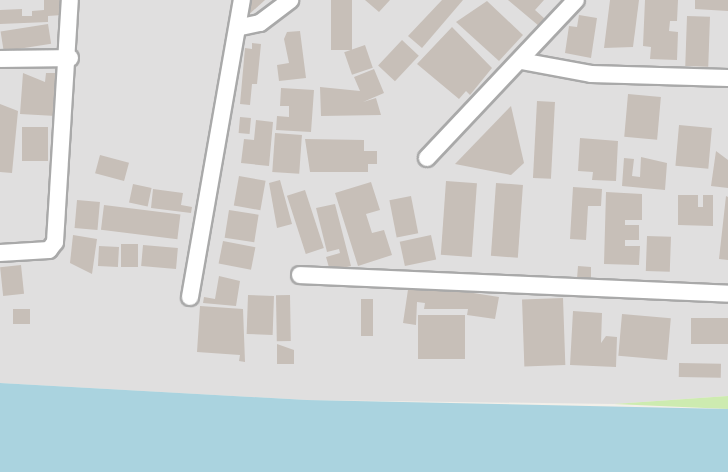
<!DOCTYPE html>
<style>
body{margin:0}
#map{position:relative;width:728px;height:472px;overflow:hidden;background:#f2efe9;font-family:"Alegreya Sans",sans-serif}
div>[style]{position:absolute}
.residential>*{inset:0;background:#e0dfdf}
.grass>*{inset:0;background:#cdebb0}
.water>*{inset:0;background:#aad3df}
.building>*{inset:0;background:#c7bfb8;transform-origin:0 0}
.roads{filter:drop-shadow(2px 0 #a9a9a9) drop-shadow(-2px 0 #a9a9a9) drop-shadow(0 2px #a9a9a9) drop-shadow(0 -2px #a9a9a9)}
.street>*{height:16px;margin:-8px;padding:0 8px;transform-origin:8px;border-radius:8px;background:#fff}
span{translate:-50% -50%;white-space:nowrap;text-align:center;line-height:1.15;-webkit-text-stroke:5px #fff;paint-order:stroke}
</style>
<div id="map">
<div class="residential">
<i style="clip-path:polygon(0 0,728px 0,728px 396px,614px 404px,307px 400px,0 383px)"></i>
</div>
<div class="grass">
<i style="clip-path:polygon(728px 396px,728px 409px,614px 404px)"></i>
</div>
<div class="water">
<i style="clip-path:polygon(0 383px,307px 400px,728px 409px,728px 472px,0 472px)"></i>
</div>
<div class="building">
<i style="clip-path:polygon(44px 0,61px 0,62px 15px,48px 16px,48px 22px,0 24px,0 10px,22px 9px,22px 16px,32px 16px,32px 11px,44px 10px)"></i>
<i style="clip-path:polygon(246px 0,265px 0,245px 18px)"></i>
<i style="left:331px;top:0;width:21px;height:50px"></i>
<i style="clip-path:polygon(365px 0,390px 0,379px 12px)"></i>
<i style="clip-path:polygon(442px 0,463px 0,422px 48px,408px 36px)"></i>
<i style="clip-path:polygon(508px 0,544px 0,535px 10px,545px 19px,539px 26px)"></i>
<i style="clip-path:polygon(610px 0,639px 0,633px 47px,604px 48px)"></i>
<i style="clip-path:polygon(645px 0,678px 0,677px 21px,670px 21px,669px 31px,678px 32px,677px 60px,650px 59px,651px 47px,643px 46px)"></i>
<i style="clip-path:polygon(695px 0,728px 0,728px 11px,695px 9px)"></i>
<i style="clip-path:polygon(487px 1px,523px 35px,499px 61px,456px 22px)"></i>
<i style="clip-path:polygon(579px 15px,597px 18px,591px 58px,565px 53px,569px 26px,577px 27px)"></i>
<i style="left:687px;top:16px;width:23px;height:50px;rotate:2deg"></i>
<i style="left:48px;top:24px;width:20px;height:48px;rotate:81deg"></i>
<i style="clip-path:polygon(452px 27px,492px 68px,470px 95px,466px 91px,459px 99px,417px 64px)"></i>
<i style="clip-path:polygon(300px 31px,306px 78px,279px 81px,277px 65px,289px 63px,284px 39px,287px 32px)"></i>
<i style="left:402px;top:40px;width:23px;height:35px;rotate:43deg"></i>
<i style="clip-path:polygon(252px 43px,261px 44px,257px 84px,252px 84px,250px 105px,240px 104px,245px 48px,252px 49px)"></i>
<i style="left:365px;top:45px;width:24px;height:22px;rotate:71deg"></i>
<i style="clip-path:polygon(374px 69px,384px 93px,363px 102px,376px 98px,381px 115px,321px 116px,320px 87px,360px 91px,354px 77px)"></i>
<i style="clip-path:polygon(23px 73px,45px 82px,46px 73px,58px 73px,56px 116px,20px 114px)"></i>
<i style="clip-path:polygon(281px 88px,314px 90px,311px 132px,276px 130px,277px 116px,289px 117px,289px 106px,280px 106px)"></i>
<i style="left:628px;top:94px;width:33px;height:43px;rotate:5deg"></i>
<i style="left:537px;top:101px;width:18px;height:77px;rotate:3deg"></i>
<i style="clip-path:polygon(0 104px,18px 111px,12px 173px,0 172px)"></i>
<i style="clip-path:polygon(511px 106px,524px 163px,511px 175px,455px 164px)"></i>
<i style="left:240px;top:117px;width:11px;height:16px;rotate:5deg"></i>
<i style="clip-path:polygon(256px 120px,273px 122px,269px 166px,241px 163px,244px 139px,254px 140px)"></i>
<i style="left:679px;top:125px;width:33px;height:41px;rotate:5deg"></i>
<i style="left:22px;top:127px;width:26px;height:34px"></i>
<i style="left:275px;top:133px;width:27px;height:39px;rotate:4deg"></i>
<i style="clip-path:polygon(580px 138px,618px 141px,616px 181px,592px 180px,593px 172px,578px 171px)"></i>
<i style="clip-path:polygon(305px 139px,364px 140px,364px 151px,377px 151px,377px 164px,368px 164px,368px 172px,310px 172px)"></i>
<i style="clip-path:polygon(716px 151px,728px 160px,728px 188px,711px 186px)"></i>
<i style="left:100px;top:155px;width:30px;height:19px;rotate:15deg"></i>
<i style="clip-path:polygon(641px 157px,667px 163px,665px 190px,622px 186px,624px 158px,634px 159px,632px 176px,640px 177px)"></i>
<i style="left:239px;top:176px;width:27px;height:30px;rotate:10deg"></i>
<i style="clip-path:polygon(280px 180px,292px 224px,277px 228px,269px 183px)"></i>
<i style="left:446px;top:181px;width:31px;height:74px;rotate:4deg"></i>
<i style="clip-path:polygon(371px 182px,380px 210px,366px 214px,372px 233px,384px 230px,392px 255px,358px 266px,335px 193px)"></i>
<i style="left:496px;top:183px;width:27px;height:73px;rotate:4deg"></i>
<i style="left:133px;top:184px;width:19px;height:19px;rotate:12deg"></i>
<i style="clip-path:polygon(573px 187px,602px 189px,601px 206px,588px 206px,586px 240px,570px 239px)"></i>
<i style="clip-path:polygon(153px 189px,183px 193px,181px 205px,192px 207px,191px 213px,151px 208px)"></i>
<i style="left:305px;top:190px;width:61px;height:19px;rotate:72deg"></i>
<i style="clip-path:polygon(606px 192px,642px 194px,642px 220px,625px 220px,625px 225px,639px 225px,639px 240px,625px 240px,625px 246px,640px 246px,639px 265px,604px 264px)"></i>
<i style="clip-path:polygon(678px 195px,698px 195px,698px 207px,703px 207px,703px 195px,713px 195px,713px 226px,678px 225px)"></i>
<i style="left:411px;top:196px;width:38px;height:22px;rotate:79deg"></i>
<i style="clip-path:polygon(726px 196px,728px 197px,728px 260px,719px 259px)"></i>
<i style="left:77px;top:200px;width:23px;height:28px;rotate:5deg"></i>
<i style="clip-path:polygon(335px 204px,351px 266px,330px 271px,326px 257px,340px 253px,339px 249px,327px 252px,316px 208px)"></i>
<i style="left:104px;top:205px;width:77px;height:25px;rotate:7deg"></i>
<i style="left:229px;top:210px;width:30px;height:28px;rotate:9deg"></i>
<i style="clip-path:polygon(73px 235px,97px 239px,92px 274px,70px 263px)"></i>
<i style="left:431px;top:235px;width:25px;height:32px;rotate:78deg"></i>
<i style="left:647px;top:236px;width:24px;height:35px;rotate:2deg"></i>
<i style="left:223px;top:241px;width:33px;height:23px;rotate:11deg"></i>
<i style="left:121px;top:244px;width:17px;height:23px"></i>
<i style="left:143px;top:245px;width:35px;height:21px;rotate:5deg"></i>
<i style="left:99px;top:246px;width:20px;height:20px;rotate:3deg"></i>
<i style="left:21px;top:265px;width:29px;height:21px;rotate:84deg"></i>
<i style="clip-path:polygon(578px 266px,591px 267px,591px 279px,577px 279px)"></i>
<i style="clip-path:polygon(219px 276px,240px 281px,236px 306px,203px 303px,204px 297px,215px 299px)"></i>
<i style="clip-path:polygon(409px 283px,499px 297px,495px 319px,467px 315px,468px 309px,424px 309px,425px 303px,417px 302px,416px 325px,403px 323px)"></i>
<i style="left:248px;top:295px;width:26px;height:39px;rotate:2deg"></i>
<i style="left:290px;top:295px;width:46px;height:14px;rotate:89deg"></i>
<i style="left:563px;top:298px;width:67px;height:41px;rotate:88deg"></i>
<i style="left:361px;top:299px;width:12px;height:37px"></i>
<i style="clip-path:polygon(200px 306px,243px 309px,245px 362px,239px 361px,240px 355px,197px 352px)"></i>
<i style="left:30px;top:309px;width:15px;height:17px;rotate:90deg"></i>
<i style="clip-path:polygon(573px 311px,602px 313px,601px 343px,606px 336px,617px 337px,616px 367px,570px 365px)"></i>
<i style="left:622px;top:314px;width:49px;height:42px;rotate:5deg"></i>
<i style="left:465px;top:315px;width:44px;height:47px;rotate:90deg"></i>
<i style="left:728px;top:318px;width:26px;height:37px;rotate:90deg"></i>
<i style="clip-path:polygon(277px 344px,294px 350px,294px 364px,277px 364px)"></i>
<i style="left:679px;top:363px;width:42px;height:14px;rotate:1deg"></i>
</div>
<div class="roads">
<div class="street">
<i style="left:241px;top:27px;width:19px;rotate:-12deg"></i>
<i style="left:260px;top:23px;width:38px;rotate:-37deg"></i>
<i style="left:0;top:59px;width:70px;rotate:-0.8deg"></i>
<i style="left:521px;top:61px;width:71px;rotate:10.5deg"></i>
<i style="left:591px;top:74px;width:137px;rotate:1.7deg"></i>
<i style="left:427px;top:158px;width:217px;rotate:-46.7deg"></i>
<i style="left:0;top:253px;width:49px;rotate:-3.5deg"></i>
<i style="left:49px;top:250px;width:10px;rotate:-53deg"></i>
<i style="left:55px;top:242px;width:242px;rotate:-86.5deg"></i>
<i style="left:300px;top:275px;width:428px;rotate:2.5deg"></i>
<i style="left:190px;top:297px;width:302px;rotate:-80.1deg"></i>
</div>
</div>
</div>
